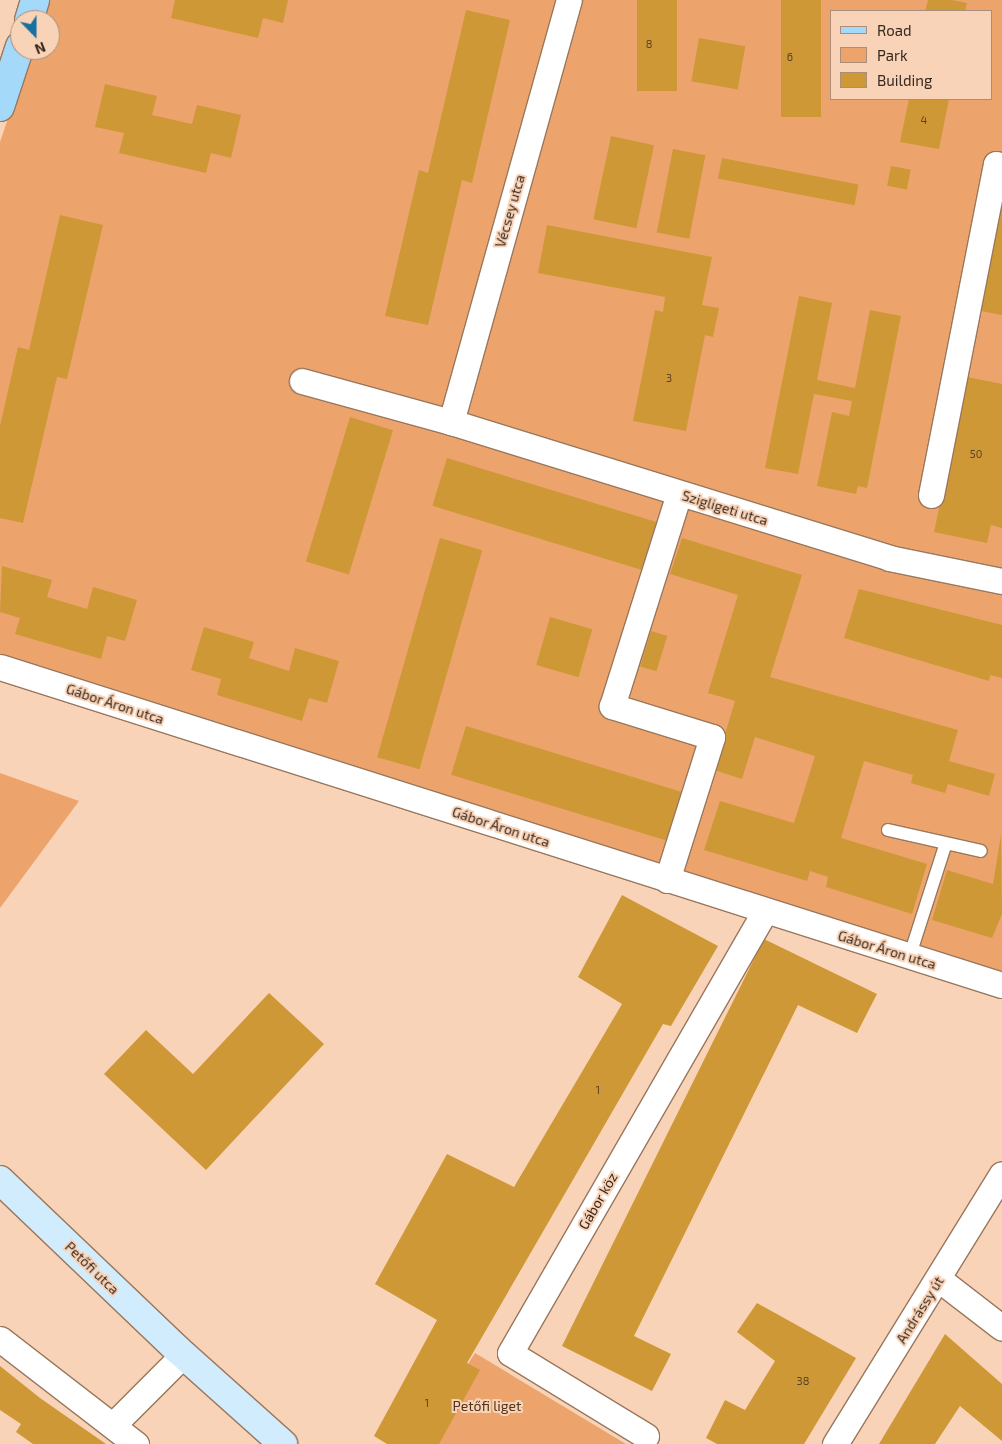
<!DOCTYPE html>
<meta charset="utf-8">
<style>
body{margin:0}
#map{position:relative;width:1002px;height:1444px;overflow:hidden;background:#f9d3b7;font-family:"Exo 2",sans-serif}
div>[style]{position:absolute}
.green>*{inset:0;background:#eca46c}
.building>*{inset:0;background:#ce9837;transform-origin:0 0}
.roads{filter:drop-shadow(1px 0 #99775d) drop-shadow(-1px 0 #99775d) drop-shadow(0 1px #99775d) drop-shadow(0 -1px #99775d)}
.service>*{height:12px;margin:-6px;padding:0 6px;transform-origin:6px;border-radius:6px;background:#fff}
.minor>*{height:25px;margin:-12.5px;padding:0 12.5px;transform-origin:12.5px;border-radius:12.5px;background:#fff}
.secondary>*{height:28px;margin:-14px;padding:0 14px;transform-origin:14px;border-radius:14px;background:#d1ecfd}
.primary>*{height:28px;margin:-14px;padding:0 14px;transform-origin:14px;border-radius:14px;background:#a4d9fa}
span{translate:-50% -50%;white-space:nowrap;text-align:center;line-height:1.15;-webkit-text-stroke:4px #f9d3b7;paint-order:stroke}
.number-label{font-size:11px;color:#5c4324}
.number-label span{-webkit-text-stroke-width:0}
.street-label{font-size:14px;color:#36271d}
.park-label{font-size:14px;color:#533217}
.legend{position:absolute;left:830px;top:10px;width:162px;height:90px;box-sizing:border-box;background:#f9d3b7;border:1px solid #ab8e79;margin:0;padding:6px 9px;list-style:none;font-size:15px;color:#36271d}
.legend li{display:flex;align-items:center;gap:10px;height:25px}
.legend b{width:25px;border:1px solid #ab8e79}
.north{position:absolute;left:10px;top:10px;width:50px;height:50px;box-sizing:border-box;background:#f9d3b7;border:1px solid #ab8e79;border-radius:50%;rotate:158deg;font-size:14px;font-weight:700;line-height:20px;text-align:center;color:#36271d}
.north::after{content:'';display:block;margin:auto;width:18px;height:22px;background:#1771a0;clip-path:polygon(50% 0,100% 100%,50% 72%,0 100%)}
</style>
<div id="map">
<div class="green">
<i style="clip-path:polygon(evenodd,48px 0,1002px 0,1002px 980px,0 663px,0 142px,31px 50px,50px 50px,50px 20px,41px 20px,48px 0,831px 11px,991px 11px,991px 99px,831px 99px,831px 11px)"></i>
<i style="clip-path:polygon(0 773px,79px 801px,0 908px)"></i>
<i style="clip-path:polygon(475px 1353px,626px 1444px,417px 1444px)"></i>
</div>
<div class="building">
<i style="clip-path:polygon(175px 0,288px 0,283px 23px,263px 18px,258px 38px,171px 18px)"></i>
<i style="left:637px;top:0;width:40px;height:91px"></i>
<i style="left:781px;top:0;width:40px;height:117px"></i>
<i style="clip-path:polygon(928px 0,952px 0,967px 3px,965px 11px,925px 11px)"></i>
<i style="clip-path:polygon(466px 10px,510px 20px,472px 183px,462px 180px,428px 325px,385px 316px,419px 170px,428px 173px)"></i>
<i style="left:699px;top:38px;width:47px;height:44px;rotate:10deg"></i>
<i style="clip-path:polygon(105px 84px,157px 96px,152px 115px,192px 124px,197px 105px,241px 115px,231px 158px,211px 153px,206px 173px,119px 153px,124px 133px,95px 127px)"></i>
<i style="clip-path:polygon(909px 99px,949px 99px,939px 149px,900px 142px)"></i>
<i style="left:611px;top:136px;width:44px;height:85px;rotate:12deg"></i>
<i style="left:673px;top:149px;width:33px;height:85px;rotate:11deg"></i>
<i style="left:722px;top:158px;width:139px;height:21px;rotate:11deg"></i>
<i style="left:891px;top:166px;width:20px;height:20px;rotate:11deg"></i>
<i style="clip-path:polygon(1002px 191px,1002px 315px,971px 309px)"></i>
<i style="clip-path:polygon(60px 215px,103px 225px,67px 379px,57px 377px,23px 523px,0 518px,0 426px,18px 347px,29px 350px)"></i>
<i style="clip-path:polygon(547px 225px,712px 257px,702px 305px,719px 308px,713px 337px,705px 335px,686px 431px,633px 421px,655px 310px,663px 312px,665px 297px,538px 273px)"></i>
<i style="clip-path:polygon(799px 296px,832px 303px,817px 380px,855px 388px,870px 310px,901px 316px,867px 488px,858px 486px,856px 494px,817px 486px,832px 412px,849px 416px,852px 401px,814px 394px,798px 474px,765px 468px)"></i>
<i style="clip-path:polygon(967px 377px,1002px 384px,1002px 528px,991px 525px,987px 543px,934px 532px)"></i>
<i style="left:350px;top:417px;width:45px;height:151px;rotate:17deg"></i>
<i style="left:447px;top:458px;width:226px;height:50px;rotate:17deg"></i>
<i style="left:440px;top:538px;width:44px;height:228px;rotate:16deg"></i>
<i style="clip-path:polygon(682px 538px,802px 575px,770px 677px,958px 730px,949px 761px,995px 774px,989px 796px,948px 784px,945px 793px,911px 783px,913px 775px,864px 761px,841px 838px,927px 864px,912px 914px,826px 887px,828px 877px,810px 871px,807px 881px,704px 850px,720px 801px,794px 823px,815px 756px,755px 737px,742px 779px,714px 770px,735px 701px,708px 693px,738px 595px,670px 574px)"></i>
<i style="clip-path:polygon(2px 566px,52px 580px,47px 597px,87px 609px,93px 587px,137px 600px,125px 641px,107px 636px,101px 659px,15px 634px,20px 618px,0 612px)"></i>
<i style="clip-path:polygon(859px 589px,1002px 625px,1002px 678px,990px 675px,989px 681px,844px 638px)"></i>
<i style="left:550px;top:617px;width:44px;height:50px;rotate:16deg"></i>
<i style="clip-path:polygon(204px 627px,254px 642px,249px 658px,289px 671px,295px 648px,339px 661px,327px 703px,309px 698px,302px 721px,217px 695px,221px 679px,191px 670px)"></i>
<i style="left:651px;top:631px;width:17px;height:37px;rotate:17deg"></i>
<i style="left:466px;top:726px;width:225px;height:51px;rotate:17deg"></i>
<i style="clip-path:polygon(1001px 835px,1002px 914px,992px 938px,932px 920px,947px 870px,993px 884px)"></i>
<i style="clip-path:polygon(622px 895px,718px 946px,671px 1026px,663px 1024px,467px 1363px,480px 1370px,439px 1444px,387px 1444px,374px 1436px,437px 1320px,375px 1284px,447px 1154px,514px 1187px,622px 1004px,578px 977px)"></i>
<i style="clip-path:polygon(764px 939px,877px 994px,857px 1033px,798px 1005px,634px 1336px,671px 1354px,652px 1391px,562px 1346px)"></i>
<i style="clip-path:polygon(269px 993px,324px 1044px,206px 1170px,104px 1074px,146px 1030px,193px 1074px)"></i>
<i style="clip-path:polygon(757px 1303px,856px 1358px,804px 1444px,717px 1444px,706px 1438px,725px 1400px,745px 1410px,775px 1361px,737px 1332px)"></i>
<i style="clip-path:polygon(945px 1334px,1002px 1384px,1002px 1441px,960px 1406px,935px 1444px,879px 1444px)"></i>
<i style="clip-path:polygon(0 1366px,40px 1398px,106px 1444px,33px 1444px,16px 1432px,21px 1424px,0 1410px)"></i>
</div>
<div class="roads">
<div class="service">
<i style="left:888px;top:830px;width:95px;rotate:12.7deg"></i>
<i style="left:909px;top:958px;width:118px;rotate:-72.2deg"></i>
</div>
<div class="minor">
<i style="left:302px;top:381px;width:155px;rotate:15.4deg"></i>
<i style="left:451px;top:422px;width:459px;rotate:17.2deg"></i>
<i style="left:889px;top:558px;width:115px;rotate:11.5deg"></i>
<i style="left:451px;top:422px;width:438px;rotate:-74.4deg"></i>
<i style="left:931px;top:495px;width:337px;rotate:-78.9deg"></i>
<i style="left:996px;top:164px;width:6px;rotate:18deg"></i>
<i style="left:0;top:667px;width:1051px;rotate:17.61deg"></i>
<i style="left:667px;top:880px;width:150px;rotate:-72.5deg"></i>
<i style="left:712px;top:737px;width:105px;rotate:-162.8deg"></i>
<i style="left:612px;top:706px;width:222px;rotate:-72.5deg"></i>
<i style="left:940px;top:1280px;width:78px;rotate:37.7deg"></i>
<i style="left:0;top:1339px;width:172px;rotate:37.7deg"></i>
<i style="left:114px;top:1424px;width:98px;rotate:-45deg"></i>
<i style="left:646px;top:1436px;width:159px;rotate:-148.6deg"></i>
<i style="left:510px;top:1353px;width:510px;rotate:-60.02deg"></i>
<i style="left:835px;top:1444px;width:317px;rotate:-58.3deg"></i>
</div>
<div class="secondary">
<i style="left:0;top:1180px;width:246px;rotate:43.7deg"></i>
<i style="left:178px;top:1350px;width:141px;rotate:41.8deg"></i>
</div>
<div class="primary">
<i style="left:29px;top:20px;width:21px;rotate:-73deg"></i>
<i style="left:0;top:107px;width:64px;rotate:-71.8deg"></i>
</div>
</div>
<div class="number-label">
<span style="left:649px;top:44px">8</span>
<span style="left:790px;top:57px">6</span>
<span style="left:924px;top:120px">4</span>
<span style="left:669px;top:378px">3</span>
<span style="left:976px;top:454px">50</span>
<span style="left:598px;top:1090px">1</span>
<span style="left:803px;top:1381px">38</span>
<span style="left:427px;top:1403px">1</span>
</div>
<div class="street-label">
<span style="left:510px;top:211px;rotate:-74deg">Vécsey utca</span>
<span style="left:725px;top:508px;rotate:17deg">Szigligeti utca</span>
<span style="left:115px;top:704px;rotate:18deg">Gábor Áron utca</span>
<span style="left:501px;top:827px;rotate:18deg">Gábor Áron utca</span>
<span style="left:887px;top:950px;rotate:17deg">Gábor Áron utca</span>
<span style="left:598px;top:1201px;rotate:-60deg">Gábor köz</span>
<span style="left:92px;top:1268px;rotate:44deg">Petőfi utca</span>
<span style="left:920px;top:1310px;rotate:-58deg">Andrássy út</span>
</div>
<div class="park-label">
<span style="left:487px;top:1406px">Petőfi liget</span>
</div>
<ul class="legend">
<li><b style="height:6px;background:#a4d9fa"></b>Road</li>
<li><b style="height:14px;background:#eca46c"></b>Park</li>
<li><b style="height:14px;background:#ce9837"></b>Building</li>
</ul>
<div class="north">N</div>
</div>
